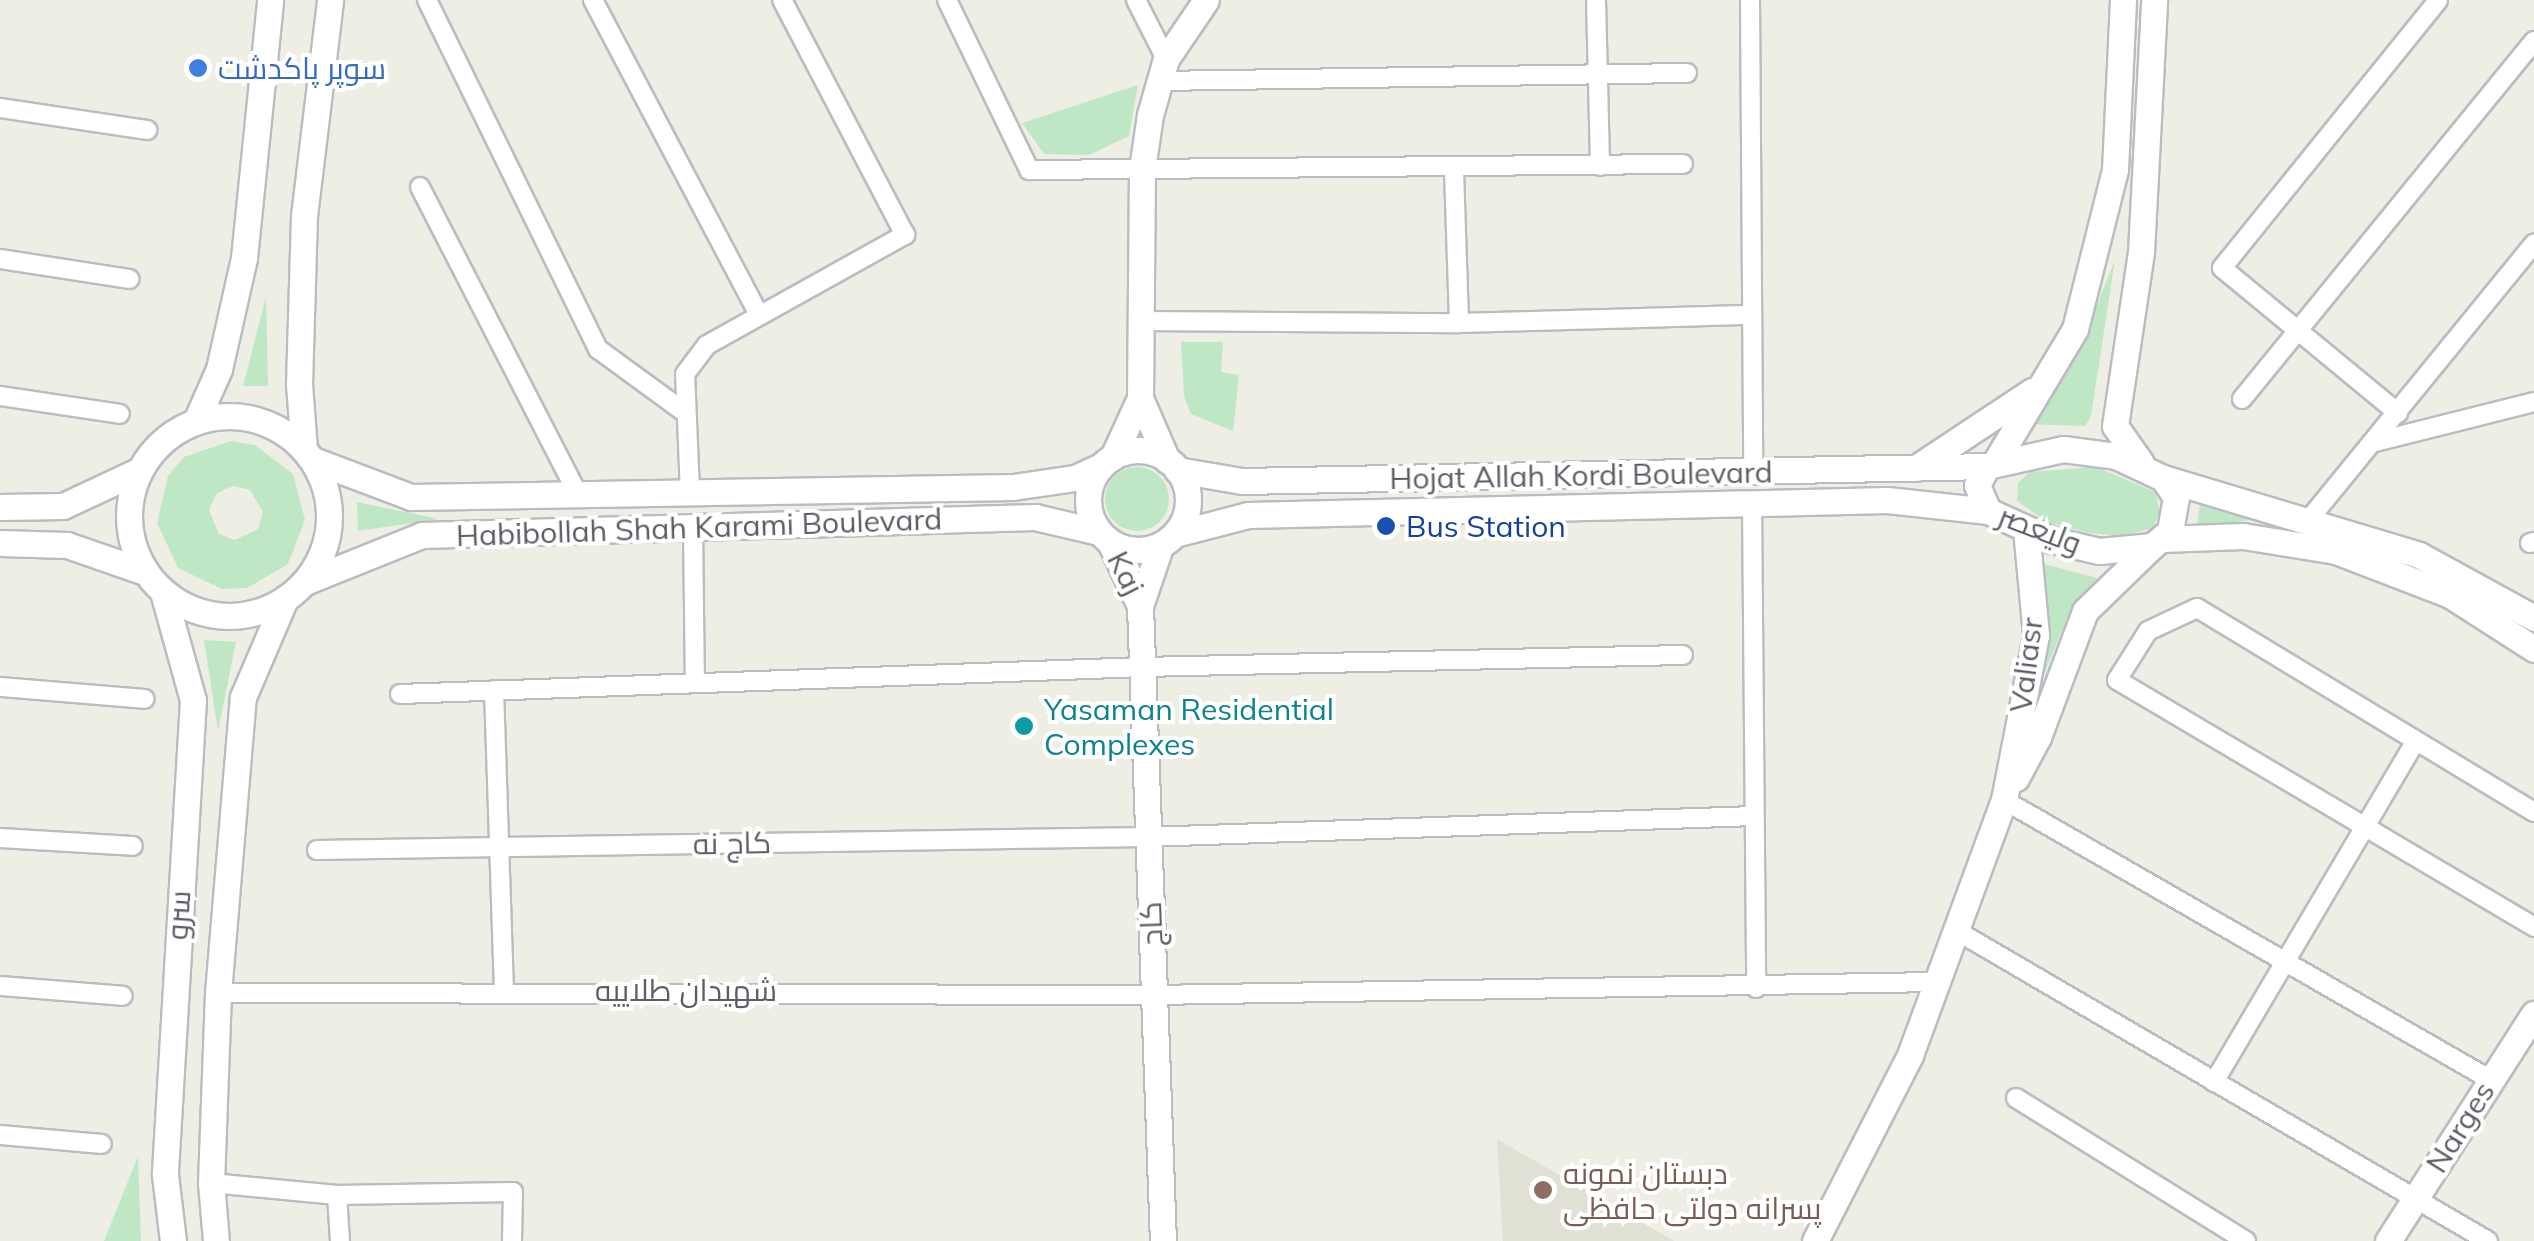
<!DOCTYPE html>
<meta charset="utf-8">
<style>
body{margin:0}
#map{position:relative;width:2534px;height:1241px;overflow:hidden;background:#efeee4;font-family:Mulish,Cairo,sans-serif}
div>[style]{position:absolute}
.education>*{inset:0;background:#e1e0d4}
.green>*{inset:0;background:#bfe7c6}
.round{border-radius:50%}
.roads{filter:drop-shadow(2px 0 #bbbcc3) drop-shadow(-2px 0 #bbbcc3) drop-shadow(0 2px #bbbcc3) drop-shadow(0 -2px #bbbcc3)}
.street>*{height:18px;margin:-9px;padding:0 9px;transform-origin:9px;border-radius:9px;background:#fff}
.secondary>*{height:25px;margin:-12.5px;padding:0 12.5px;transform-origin:12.5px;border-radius:12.5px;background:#fff}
.secondary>.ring{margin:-12.5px;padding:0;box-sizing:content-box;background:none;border:25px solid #fff;border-radius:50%}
.dots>*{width:28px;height:28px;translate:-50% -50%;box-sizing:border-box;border:5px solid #fff;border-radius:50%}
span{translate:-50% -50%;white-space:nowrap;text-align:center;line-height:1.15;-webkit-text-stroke:8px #fff;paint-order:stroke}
.shop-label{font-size:30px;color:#366cbe}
.left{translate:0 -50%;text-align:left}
.street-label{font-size:30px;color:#5c5e65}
.transit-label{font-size:30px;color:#164399}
.culture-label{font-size:30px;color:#0d838f}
.education-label{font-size:30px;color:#785e54}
</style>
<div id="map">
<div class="education">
<i style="clip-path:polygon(1497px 1139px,1674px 1241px,1503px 1241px)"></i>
</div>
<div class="green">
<i style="clip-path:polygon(1138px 85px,1129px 136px,1089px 155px,1044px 154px,1022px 123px)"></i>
<i style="clip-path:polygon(2115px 260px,2091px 416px,2085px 426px,2026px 424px,2084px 337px)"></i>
<i style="clip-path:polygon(266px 297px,268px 386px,243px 386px)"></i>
<i style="clip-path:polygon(1181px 342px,1223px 342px,1221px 372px,1239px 375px,1233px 431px,1191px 414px,1184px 396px)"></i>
<i style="clip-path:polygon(evenodd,231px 441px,255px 445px,293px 474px,305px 520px,288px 564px,247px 588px,222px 589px,178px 568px,157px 523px,168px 476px,184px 457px,231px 441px,233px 486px,250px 490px,263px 512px,258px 529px,235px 540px,219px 534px,209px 510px,217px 493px,233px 486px)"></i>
<i class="round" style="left:1105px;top:467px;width:64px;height:64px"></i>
<i style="clip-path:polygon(2096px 467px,2155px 492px,2160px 512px,2153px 528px,2123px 536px,2088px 533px,2047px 522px,2017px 501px,2018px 483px,2030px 472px)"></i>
<i style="clip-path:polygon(357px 502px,439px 519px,358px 531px)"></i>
<i style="clip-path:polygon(2200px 503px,2254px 519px,2197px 529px)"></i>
<i style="clip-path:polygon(2040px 563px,2097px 578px,2070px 611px,2027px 716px,2049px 625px)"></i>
<i style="clip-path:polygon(204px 640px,236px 642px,218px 731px)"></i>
<i style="clip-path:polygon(138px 1156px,141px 1241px,104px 1241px)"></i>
</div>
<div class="roads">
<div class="street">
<i style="left:427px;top:0;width:389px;rotate:63.9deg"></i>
<i style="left:598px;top:349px;width:105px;rotate:36.1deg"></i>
<i style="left:593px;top:0;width:356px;rotate:62.2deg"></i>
<i style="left:947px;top:0;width:189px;rotate:64.2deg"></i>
<i style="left:1029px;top:170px;width:654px;rotate:-0.53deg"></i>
<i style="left:1136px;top:0;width:66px;rotate:63deg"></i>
<i style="left:1596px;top:0;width:166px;rotate:88.6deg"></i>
<i style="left:1750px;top:0;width:471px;rotate:89.6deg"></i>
<i style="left:1158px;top:81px;width:529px;rotate:-0.87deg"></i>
<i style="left:0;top:108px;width:149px;rotate:8.5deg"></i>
<i style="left:1454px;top:171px;width:152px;rotate:88.1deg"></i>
<i style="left:420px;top:187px;width:345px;rotate:62.8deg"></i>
<i style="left:0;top:259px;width:131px;rotate:8.8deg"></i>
<i style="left:1140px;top:321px;width:319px;rotate:0.4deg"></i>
<i style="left:1459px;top:323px;width:293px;rotate:-1.6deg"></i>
<i style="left:0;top:396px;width:121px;rotate:8.5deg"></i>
<i style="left:2242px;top:399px;width:462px;rotate:-50.8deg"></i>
<i style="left:2398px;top:413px;width:228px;rotate:-140.5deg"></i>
<i style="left:2222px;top:268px;width:344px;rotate:-51.1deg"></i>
<i style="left:2375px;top:442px;width:164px;rotate:-14.1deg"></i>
<i style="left:690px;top:492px;width:118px;rotate:-92.4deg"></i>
<i style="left:685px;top:374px;width:36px;rotate:-53deg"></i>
<i style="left:707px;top:345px;width:227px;rotate:-29.1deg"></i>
<i style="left:905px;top:235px;width:265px;rotate:-117.6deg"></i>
<i style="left:1752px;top:502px;width:486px;rotate:89.5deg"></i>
<i style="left:2311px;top:517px;width:353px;rotate:-50.8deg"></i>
<i style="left:693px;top:527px;width:156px;rotate:89.3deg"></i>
<i style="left:2530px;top:543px;width:4px;rotate:-14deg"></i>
<i style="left:0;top:687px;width:145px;rotate:4.7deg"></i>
<i style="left:494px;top:690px;width:301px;rotate:88.1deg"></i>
<i style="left:400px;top:694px;width:742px;rotate:-2.08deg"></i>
<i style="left:1142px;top:667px;width:541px;rotate:-1.27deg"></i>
<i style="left:2004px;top:800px;width:562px;rotate:29.9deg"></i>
<i style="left:2534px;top:812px;width:394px;rotate:-148.8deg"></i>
<i style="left:2197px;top:608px;width:54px;rotate:154.9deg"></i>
<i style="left:2148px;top:631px;width:58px;rotate:122.3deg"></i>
<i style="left:2117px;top:680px;width:485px;rotate:30.6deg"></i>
<i style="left:0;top:838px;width:133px;rotate:3.4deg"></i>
<i style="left:317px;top:850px;width:830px;rotate:-0.9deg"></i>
<i style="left:1147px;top:837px;width:607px;rotate:-1.98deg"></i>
<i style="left:1957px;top:931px;width:615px;rotate:30.28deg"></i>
<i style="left:0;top:986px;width:123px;rotate:4.6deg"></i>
<i style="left:218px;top:993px;width:935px;rotate:0.12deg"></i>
<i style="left:1153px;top:995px;width:785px;rotate:-0.95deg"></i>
<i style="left:2214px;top:1082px;width:395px;rotate:-59.4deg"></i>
<i style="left:2016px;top:1098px;width:271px;rotate:31.9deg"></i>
<i style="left:0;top:1135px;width:102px;rotate:5deg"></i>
<i style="left:211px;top:1183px;width:127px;rotate:5.4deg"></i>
<i style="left:337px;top:1195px;width:176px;rotate:-1deg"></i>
<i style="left:513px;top:1192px;width:49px;rotate:91.2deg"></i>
<i style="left:337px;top:1195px;width:46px;rotate:86.3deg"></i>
</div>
<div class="secondary">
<i style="left:1140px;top:398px;width:229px;rotate:-89.5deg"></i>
<i style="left:1142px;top:169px;width:55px;rotate:-81.6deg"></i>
<i style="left:1150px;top:115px;width:58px;rotate:-74.1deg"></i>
<i style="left:1166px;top:59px;width:71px;rotate:-55.9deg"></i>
<i class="ring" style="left:129px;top:416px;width:175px;height:175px"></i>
<i style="left:196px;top:421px;width:57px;rotate:-66.1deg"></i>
<i style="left:219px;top:369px;width:114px;rotate:-77.3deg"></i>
<i style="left:244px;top:258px;width:259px;rotate:-84.2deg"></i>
<i style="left:304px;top:449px;width:65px;rotate:-94.4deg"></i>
<i style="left:299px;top:384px;width:168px;rotate:-88.3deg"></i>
<i style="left:304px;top:216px;width:218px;rotate:-83.1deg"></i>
<i style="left:2063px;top:449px;width:53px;rotate:7.5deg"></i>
<i style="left:2116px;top:456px;width:52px;rotate:25.1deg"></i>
<i style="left:2163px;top:478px;width:23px;rotate:56deg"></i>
<i style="left:2176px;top:497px;width:35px;rotate:100deg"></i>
<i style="left:2170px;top:531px;width:23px;rotate:140deg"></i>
<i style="left:2152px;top:546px;width:53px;rotate:174.6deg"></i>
<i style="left:2099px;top:551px;width:48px;rotate:-166.8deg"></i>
<i style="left:2052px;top:540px;width:70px;rotate:-155.6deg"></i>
<i style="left:1988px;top:511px;width:28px;rotate:-113deg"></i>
<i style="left:1977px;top:485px;width:21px;rotate:-62deg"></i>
<i style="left:1987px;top:466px;width:78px;rotate:-12.6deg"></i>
<i class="ring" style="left:1088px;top:450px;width:75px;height:75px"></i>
<i style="left:1113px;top:457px;width:65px;rotate:-65.4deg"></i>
<i style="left:1140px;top:398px;width:68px;rotate:66.5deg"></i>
<i style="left:313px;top:460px;width:105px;rotate:20.7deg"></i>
<i style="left:411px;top:497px;width:602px;rotate:-0.95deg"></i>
<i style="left:1013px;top:487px;width:63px;rotate:-8.3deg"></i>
<i style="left:1075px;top:478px;width:29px;rotate:-25deg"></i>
<i style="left:1996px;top:461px;width:154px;rotate:-59.1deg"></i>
<i style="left:2075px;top:329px;width:164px;rotate:-75.9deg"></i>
<i style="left:2115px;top:170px;width:170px;rotate:-87.3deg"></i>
<i style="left:2141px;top:463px;width:45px;rotate:-125.1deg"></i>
<i style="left:2115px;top:426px;width:176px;rotate:-81.5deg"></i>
<i style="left:2141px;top:252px;width:252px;rotate:-87deg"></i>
<i style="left:1916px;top:468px;width:139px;rotate:-33.6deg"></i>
<i style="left:1177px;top:470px;width:66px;rotate:9.6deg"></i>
<i style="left:1242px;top:481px;width:745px;rotate:-1.15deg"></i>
<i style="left:2163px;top:478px;width:267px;rotate:16.7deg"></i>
<i style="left:2419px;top:555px;width:131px;rotate:28.7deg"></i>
<i style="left:0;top:507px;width:63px;rotate:-0.9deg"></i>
<i style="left:63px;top:506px;width:83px;rotate:-25deg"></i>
<i style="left:1175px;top:534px;width:75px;rotate:-14.6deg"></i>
<i style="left:1248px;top:515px;width:639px;rotate:-1.34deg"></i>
<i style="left:1887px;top:500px;width:102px;rotate:6.2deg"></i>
<i style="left:2162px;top:539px;width:81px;rotate:-2.1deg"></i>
<i style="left:2243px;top:536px;width:94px;rotate:9.2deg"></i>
<i style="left:2336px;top:551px;width:122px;rotate:21.1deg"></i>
<i style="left:2450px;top:595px;width:100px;rotate:32.7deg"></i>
<i style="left:1110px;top:542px;width:71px;rotate:64.9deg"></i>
<i style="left:1140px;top:606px;width:65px;rotate:-71.3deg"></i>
<i style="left:0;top:543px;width:67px;rotate:1.7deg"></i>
<i style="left:67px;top:545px;width:83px;rotate:19.1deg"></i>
<i style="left:305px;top:582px;width:126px;rotate:-21.9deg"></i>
<i style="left:422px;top:535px;width:613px;rotate:-1.68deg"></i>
<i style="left:1035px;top:517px;width:66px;rotate:13.2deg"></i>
<i style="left:163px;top:592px;width:112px;rotate:74.5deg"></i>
<i style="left:193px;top:700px;width:476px;rotate:93.4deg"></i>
<i style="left:165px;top:1175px;width:66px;rotate:83.1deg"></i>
<i style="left:1140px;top:606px;width:635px;rotate:87.93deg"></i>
<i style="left:2016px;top:778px;width:47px;rotate:-61.8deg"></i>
<i style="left:2038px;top:737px;width:134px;rotate:-69.5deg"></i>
<i style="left:2085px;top:611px;width:93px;rotate:-44.1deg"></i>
<i style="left:216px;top:1241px;width:58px;rotate:-94.9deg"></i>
<i style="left:211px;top:1183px;width:190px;rotate:-87.9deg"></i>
<i style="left:218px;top:993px;width:297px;rotate:-85.2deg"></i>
<i style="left:243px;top:697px;width:107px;rotate:-66.8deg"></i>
<i style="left:1815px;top:1241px;width:209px;rotate:-62.9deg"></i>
<i style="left:1910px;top:1055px;width:272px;rotate:-69.8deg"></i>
<i style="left:2004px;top:800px;width:168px;rotate:-79deg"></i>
<i style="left:2036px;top:635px;width:106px;rotate:-95.4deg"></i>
<i style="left:2388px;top:1241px;width:270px;rotate:-57.3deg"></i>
</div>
</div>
<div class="dots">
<i style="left:198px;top:68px;background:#3f7fe0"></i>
<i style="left:1386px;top:526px;background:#1a4fb4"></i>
<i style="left:1024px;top:726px;background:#0f9aa8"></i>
<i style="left:1543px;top:1190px;background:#8d6e63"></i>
</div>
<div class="shop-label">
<span class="left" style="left:218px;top:68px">سوپر پاکدشت</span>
</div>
<div class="street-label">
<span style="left:1581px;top:475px;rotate:-1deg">Hojat Allah Kordi Boulevard</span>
<span style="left:699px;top:527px;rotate:-2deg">Habibollah Shah Karami Boulevard</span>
<span style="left:2040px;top:529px;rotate:21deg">ولیعصر</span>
<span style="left:1126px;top:573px;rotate:63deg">Kaj</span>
<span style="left:2026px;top:665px;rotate:-83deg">Valiasr</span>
<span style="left:732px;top:843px;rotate:-1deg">کاج نه</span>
<span style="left:178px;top:915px;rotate:-86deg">سرو</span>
<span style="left:1151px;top:924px;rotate:-92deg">کاج</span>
<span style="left:686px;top:990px">شهیدان طلاییه</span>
<span style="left:2460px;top:1127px;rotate:-58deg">Narges</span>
</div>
<div class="transit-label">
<span class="left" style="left:1406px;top:526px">Bus Station</span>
</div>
<div class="culture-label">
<span class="left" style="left:1044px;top:726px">Yasaman Residential<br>Complexes</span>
</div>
<div class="education-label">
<span class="left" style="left:1563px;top:1190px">دبستان نمونه<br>پسرانه دولتی حافظی</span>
</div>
</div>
